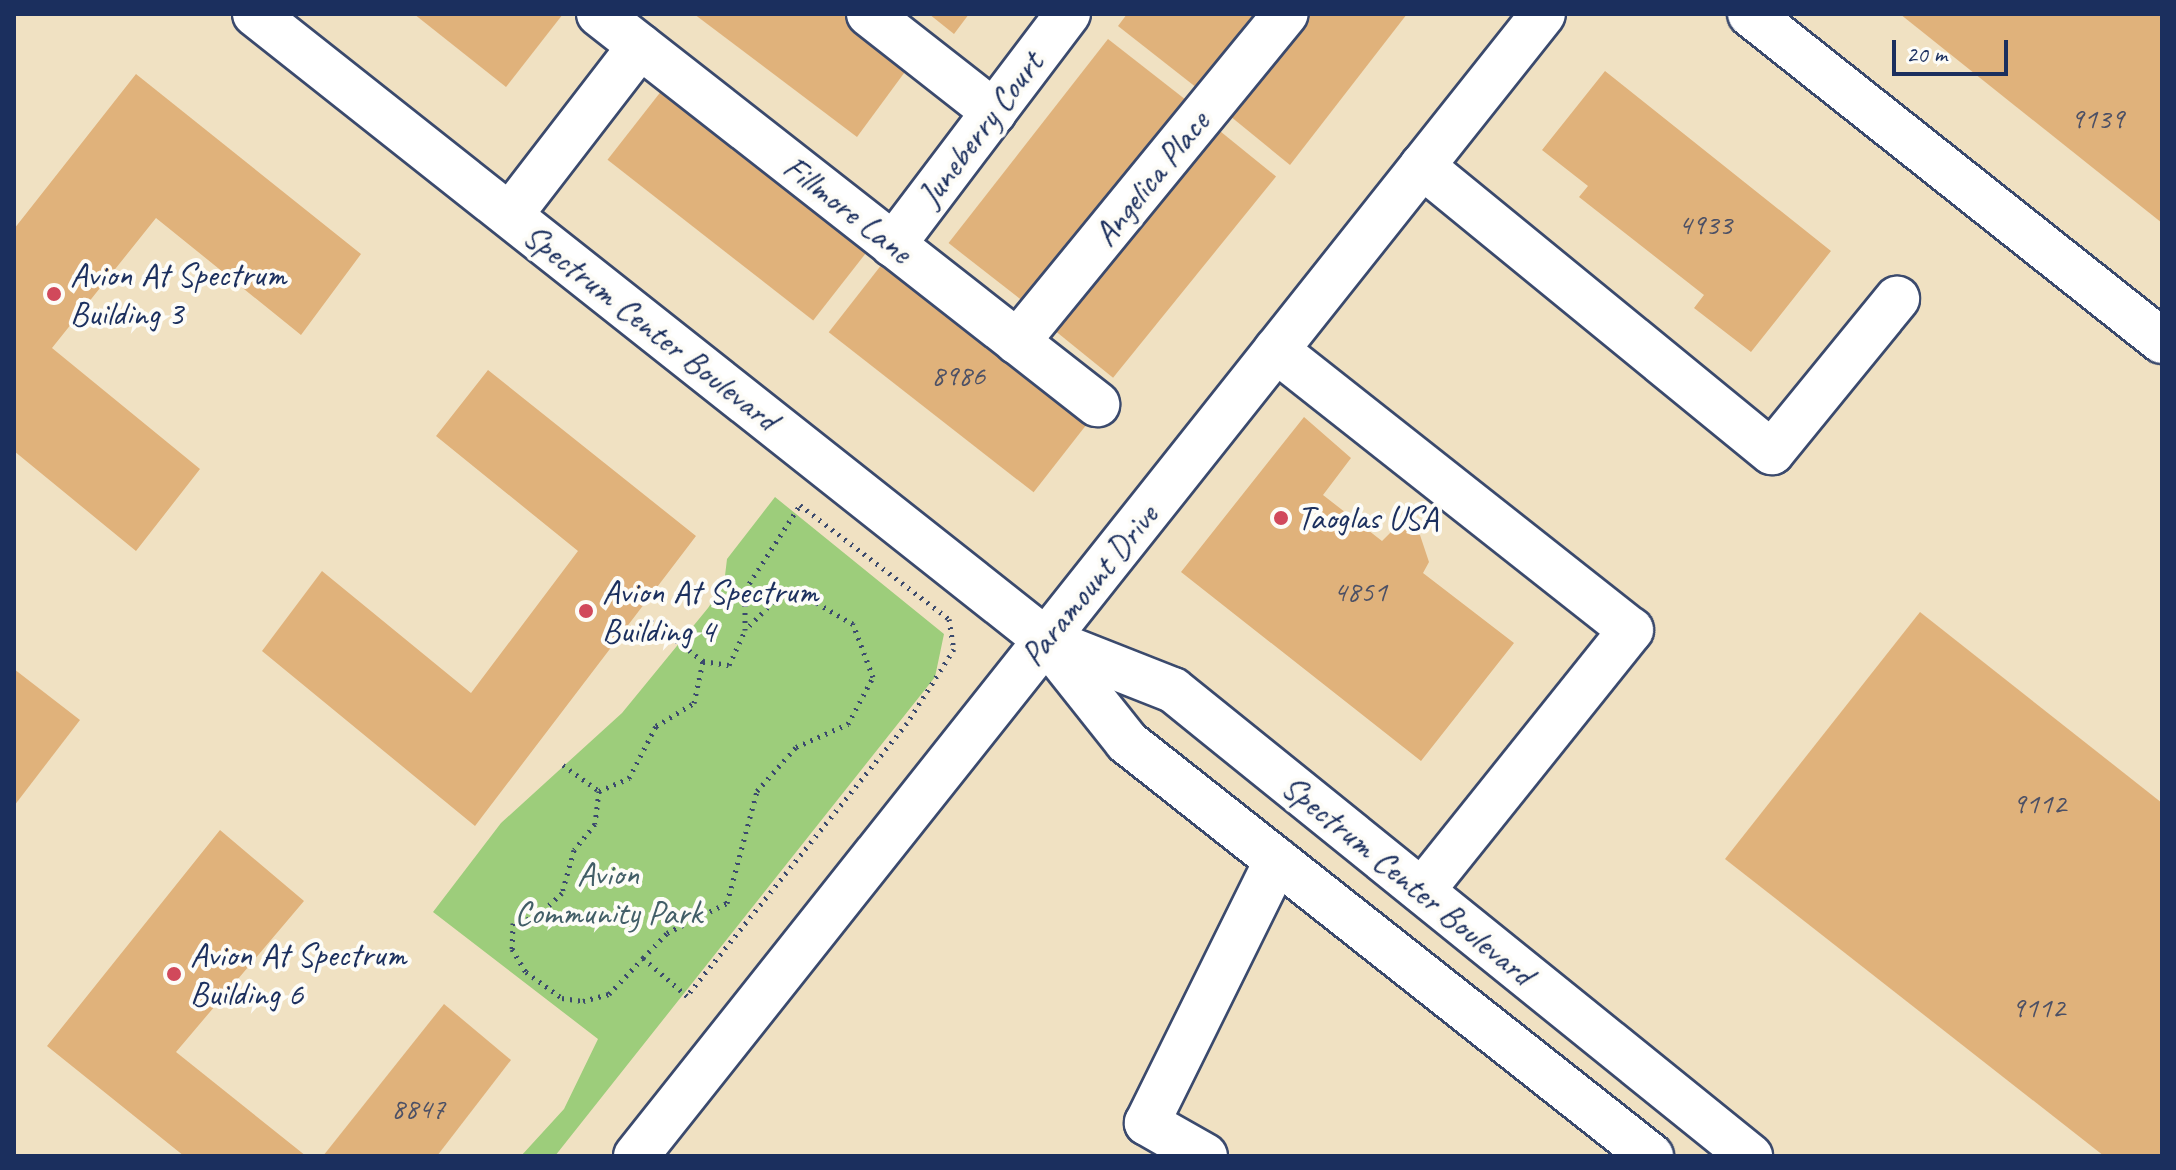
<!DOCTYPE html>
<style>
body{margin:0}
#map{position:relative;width:2176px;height:1170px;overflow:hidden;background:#f0e1c2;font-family:Caveat,sans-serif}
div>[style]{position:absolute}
.green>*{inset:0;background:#9dcd7b}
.building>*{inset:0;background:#e0b27b;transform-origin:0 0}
.path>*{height:5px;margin-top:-2.5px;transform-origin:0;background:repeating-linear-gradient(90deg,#3b4a6d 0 2px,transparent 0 8px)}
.roads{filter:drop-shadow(2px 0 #3b4a6d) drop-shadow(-2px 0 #3b4a6d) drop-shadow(0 2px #3b4a6d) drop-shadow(0 -2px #3b4a6d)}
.minor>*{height:44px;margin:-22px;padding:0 22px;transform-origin:22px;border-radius:22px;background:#fff}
.dots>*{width:22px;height:22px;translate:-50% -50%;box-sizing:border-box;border:4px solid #fdfcf7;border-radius:50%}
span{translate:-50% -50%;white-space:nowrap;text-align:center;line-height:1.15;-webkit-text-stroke:8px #fdfcf7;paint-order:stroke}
.number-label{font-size:30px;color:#4c5065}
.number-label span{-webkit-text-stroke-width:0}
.street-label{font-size:34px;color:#1b2f5e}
.poi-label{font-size:34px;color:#1b2f5e}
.left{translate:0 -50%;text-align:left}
.park-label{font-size:34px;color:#425e67}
.frame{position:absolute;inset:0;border:16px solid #1b2f5e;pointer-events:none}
.scale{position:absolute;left:1892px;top:40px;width:116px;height:36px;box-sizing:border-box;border:4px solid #1b2f5e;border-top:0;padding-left:10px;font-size:24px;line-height:28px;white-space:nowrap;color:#1b2f5e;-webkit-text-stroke:6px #fdfcf7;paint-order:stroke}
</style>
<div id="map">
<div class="green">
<i style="clip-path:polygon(775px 497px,944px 634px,935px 677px,555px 1156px,521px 1156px,564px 1109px,598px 1039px,433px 912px,501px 823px,622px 713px,708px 608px,724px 584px,727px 559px)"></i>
</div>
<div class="building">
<i style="clip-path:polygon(414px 14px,563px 14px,506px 87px)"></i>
<i style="clip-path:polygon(694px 14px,846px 14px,910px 65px,857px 137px)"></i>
<i style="clip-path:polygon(929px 14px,969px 14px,954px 34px)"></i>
<i style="clip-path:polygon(1127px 14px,1254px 14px,1197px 88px,1118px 26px)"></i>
<i style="clip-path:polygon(1295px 14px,1407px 14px,1290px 165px,1219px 107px)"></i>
<i style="clip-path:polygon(1900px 14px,2162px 14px,2162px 223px)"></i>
<i style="left:1108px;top:39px;width:97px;height:259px;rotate:38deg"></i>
<i style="clip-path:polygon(1605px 71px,1831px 251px,1751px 352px,1694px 308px,1704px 295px,1579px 197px,1588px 186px,1542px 150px)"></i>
<i style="clip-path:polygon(136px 74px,361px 254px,301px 335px,156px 218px,52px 348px,200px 469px,136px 551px,14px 451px,14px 229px)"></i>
<i style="left:666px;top:85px;width:261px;height:95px;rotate:38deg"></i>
<i style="left:1210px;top:123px;width:85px;height:259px;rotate:39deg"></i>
<i style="left:886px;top:259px;width:260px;height:93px;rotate:38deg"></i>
<i style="clip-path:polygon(488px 370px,696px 536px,475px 826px,262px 651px,322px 571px,471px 693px,578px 551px,436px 436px)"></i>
<i style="clip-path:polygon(1304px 417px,1351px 458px,1323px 495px,1382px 541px,1397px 526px,1420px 535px,1429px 562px,1423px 573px,1514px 643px,1421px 761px,1181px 572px)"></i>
<i style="clip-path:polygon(1920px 612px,2162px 803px,2162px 1156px,2104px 1156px,1725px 859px)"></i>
<i style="clip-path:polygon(14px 669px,80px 720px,14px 806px)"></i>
<i style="clip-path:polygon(220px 830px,304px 901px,176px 1052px,306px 1156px,184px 1156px,47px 1046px)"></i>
<i style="clip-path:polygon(444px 1004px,511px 1060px,437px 1156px,323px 1156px)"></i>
</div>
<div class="path">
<i style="left:800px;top:505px;width:188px;rotate:37.4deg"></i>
<i style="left:949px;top:619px;width:30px;rotate:81deg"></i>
<i style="left:954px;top:649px;width:88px;rotate:122.4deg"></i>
<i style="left:907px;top:723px;width:351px;rotate:128.9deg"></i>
<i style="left:687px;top:996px;width:58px;rotate:-139.2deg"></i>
<i style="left:643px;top:958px;width:35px;rotate:-46deg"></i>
<i style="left:667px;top:933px;width:67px;rotate:-26.6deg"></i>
<i style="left:727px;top:903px;width:116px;rotate:-75deg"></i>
<i style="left:757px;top:791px;width:59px;rotate:-48.4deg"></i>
<i style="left:796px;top:747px;width:57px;rotate:-23.9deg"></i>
<i style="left:848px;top:724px;width:53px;rotate:-62deg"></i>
<i style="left:873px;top:677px;width:57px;rotate:-110.7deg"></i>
<i style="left:853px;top:624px;width:48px;rotate:-149.7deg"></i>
<i style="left:812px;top:600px;width:33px;rotate:-173deg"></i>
<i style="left:779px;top:596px;width:48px;rotate:135deg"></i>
<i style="left:745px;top:630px;width:40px;rotate:-90deg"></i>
<i style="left:745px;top:590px;width:101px;rotate:-57.1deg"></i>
<i style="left:651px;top:621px;width:66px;rotate:37.6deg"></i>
<i style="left:563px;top:765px;width:44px;rotate:35.8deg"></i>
<i style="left:599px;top:791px;width:33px;rotate:-23deg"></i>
<i style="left:629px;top:778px;width:59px;rotate:-62.6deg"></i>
<i style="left:656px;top:726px;width:44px;rotate:-31.2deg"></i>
<i style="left:694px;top:703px;width:43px;rotate:-77.9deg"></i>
<i style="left:703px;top:661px;width:26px;rotate:9deg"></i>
<i style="left:729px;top:665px;width:38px;rotate:-65deg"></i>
<i style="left:599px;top:791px;width:33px;rotate:97deg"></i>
<i style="left:595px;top:824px;width:33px;rotate:129deg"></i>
<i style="left:574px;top:850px;width:45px;rotate:105.6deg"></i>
<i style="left:562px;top:893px;width:35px;rotate:137deg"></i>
<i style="left:536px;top:917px;width:24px;rotate:165deg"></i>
<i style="left:513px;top:923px;width:26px;rotate:92deg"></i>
<i style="left:512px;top:949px;width:27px;rotate:59deg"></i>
<i style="left:526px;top:972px;width:44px;rotate:35.8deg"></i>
<i style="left:562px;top:998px;width:21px;rotate:8deg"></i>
<i style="left:583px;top:1001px;width:27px;rotate:-15deg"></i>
<i style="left:609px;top:994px;width:50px;rotate:-46.6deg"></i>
</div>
<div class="roads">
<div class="minor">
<i style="left:255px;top:14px;width:1009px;rotate:38.36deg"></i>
<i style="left:1046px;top:640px;width:130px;rotate:51.5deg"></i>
<i style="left:1127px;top:742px;width:668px;rotate:38.31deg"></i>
<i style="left:599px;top:14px;width:633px;rotate:38.07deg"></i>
<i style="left:869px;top:14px;width:159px;rotate:38.1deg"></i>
<i style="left:1750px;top:14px;width:526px;rotate:38.44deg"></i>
<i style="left:1422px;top:166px;width:452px;rotate:39.3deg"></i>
<i style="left:1772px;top:452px;width:198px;rotate:-50.8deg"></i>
<i style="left:510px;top:215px;width:213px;rotate:-52.4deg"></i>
<i style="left:893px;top:245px;width:290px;rotate:-52.9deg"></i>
<i style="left:1017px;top:342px;width:424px;rotate:-50.7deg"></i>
<i style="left:1276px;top:350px;width:452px;rotate:38.3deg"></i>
<i style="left:1631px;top:630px;width:334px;rotate:128.7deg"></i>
<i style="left:1046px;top:640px;width:136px;rotate:21.5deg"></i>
<i style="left:1173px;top:690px;width:742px;rotate:38.93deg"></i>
<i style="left:636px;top:1156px;width:1458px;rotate:-51.54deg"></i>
<i style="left:1205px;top:1156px;width:67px;rotate:-150.4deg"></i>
<i style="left:1147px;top:1123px;width:293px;rotate:-63.7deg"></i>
</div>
</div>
<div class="dots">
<i style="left:54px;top:294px;background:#d1495b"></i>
<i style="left:1281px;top:518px;background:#d1495b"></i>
<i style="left:586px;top:611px;background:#d1495b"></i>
<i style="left:174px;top:974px;background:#d1495b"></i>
</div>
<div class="number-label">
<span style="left:2097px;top:118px">9139</span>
<span style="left:1705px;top:224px">4933</span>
<span style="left:958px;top:375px">8986</span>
<span style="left:1360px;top:591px">4851</span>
<span style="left:2039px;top:803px">9112</span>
<span style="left:2038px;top:1007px">9112</span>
<span style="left:418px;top:1108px">8847</span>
</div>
<div class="street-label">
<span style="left:980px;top:129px;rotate:-53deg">Juneberry Court</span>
<span style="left:1151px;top:178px;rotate:-51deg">Angelica Place</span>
<span style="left:848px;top:209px;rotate:38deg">Fillmore Lane</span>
<span style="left:651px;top:327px;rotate:38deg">Spectrum Center Boulevard</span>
<span style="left:1089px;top:585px;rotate:-51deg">Paramount Drive</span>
<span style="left:1408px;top:880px;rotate:39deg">Spectrum Center Boulevard</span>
</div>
<div class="poi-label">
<span class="left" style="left:70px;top:294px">Avion At Spectrum<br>Building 3</span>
<span class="left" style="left:1297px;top:518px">Taoglas USA</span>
<span class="left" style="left:602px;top:611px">Avion At Spectrum<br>Building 4</span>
<span class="left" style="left:190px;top:974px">Avion At Spectrum<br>Building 6</span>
</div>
<div class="park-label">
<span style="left:608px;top:893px">Avion<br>Community Park</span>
</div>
<div class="frame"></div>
<div class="scale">20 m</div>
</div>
